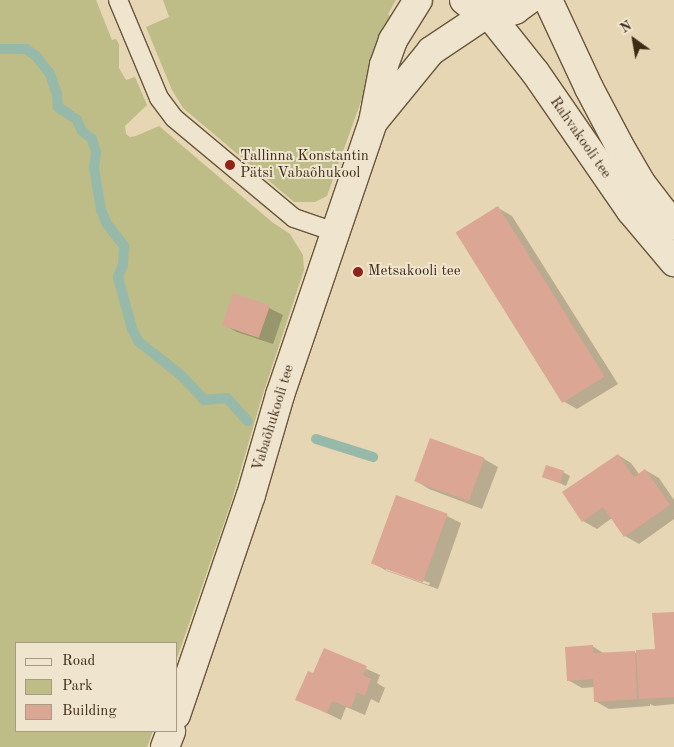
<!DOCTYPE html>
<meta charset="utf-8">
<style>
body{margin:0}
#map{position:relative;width:674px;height:747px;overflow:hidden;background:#e7d6b3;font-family:"Old Standard TT",serif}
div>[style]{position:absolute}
.green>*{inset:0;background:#bebc87}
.shadow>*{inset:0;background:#0003}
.stream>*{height:10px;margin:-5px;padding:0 5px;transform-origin:5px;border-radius:5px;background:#97b9a9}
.building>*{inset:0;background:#dba694;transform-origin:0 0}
.roads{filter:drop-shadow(1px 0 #68563c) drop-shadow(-1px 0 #68563c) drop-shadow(0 1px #68563c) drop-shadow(0 -1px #68563c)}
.lane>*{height:18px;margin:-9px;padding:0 9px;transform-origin:9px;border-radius:9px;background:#efe4ce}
.secondary>*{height:28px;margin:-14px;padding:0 14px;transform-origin:14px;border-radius:14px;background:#efe4ce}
.dots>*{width:14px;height:14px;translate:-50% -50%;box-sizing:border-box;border:2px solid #efe4ce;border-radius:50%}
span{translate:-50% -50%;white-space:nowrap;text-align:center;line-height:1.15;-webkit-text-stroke:4px #efe4ce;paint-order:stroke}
.street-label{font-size:15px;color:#3e2b15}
.poi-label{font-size:15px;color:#3e2b15}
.left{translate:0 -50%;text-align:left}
.legend{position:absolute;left:15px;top:642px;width:162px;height:90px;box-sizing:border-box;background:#efe4ce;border:1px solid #a89a84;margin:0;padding:6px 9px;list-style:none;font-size:15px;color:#3e2b15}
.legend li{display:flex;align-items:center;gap:10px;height:25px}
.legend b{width:25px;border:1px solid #a89a84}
.north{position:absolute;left:609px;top:15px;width:50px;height:50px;-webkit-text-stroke:4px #efe4ce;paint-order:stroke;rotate:328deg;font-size:14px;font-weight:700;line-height:20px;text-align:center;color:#3e2b15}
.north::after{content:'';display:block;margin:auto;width:18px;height:22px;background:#3e2b15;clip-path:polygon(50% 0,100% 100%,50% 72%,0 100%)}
</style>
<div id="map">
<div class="green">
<i style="clip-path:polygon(0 0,96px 0,112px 40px,116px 39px,119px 44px,119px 68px,126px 80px,135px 77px,147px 105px,125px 126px,126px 134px,130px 137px,136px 136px,159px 126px,272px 222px,290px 234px,303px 255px,304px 270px,262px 397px,231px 503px,176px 661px,176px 643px,16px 643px,16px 731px,153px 731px,147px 747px,0 747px)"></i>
<i style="clip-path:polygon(163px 0,396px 0,388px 14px,394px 20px,374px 65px,327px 196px,315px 202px,294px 202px,183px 108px,172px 90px,146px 27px,169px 17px)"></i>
</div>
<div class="shadow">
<i style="clip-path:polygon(498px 208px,512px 216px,618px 384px,577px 409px,563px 401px,458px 233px)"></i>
<i style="clip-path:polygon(269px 308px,283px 315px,273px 344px,237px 332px,223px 324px)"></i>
<i style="clip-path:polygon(431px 440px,484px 459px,498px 467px,482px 509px,429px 489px,416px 481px)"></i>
<i style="clip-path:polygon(618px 455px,631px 463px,639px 474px,645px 470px,659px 478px,674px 500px,674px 519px,639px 544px,625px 536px,612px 518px,597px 529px,583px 521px)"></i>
<i style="clip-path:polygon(563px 472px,570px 476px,566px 486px,544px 476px)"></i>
<i style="clip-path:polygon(evenodd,447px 516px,461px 523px,438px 589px,387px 571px,373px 563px,447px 516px,386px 567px,430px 583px,429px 585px,386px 570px,386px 567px)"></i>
<i style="clip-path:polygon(674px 613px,674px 704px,654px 706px,650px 704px,650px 706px,609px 709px,595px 701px,595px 687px,582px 688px,568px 680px,592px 646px,605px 654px,634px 652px,638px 654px,656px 650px)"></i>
<i style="clip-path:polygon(325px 650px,380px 675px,377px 683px,385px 688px,379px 703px,371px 699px,365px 715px,346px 707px,341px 720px,297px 699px,314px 675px)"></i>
</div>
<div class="stream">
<i style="left:0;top:49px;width:26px"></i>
<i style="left:26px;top:49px;width:12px;rotate:35deg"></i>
<i style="left:36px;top:56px;width:23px;rotate:52deg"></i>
<i style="left:50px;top:74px;width:21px;rotate:71deg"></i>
<i style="left:57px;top:94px;width:13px;rotate:86deg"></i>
<i style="left:58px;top:107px;width:23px;rotate:34deg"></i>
<i style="left:77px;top:120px;width:12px;rotate:66deg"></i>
<i style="left:82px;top:131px;width:13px;rotate:39deg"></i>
<i style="left:92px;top:139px;width:14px;rotate:73deg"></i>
<i style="left:96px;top:152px;width:16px;rotate:97deg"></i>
<i style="left:94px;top:168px;width:43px;rotate:80.5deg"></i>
<i style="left:101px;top:210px;width:15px;rotate:67deg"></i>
<i style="left:107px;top:224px;width:28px;rotate:52deg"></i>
<i style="left:124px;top:246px;width:19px;rotate:93deg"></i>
<i style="left:123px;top:265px;width:13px;rotate:113deg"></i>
<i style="left:118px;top:277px;width:54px;rotate:74.9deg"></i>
<i style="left:132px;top:329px;width:15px;rotate:62deg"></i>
<i style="left:139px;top:342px;width:53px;rotate:38.2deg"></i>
<i style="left:181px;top:375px;width:34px;rotate:47deg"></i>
<i style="left:204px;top:400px;width:23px;rotate:-5deg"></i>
<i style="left:227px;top:398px;width:31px;rotate:48deg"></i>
<i style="left:316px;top:439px;width:60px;rotate:17.5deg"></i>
</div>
<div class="building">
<i style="left:498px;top:206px;width:201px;height:50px;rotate:58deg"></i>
<i style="left:233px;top:293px;width:39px;height:34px;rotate:19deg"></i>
<i style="left:430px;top:438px;width:58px;height:46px;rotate:20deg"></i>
<i style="clip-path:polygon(618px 454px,634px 477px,645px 469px,670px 505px,624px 537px,603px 507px,582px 522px,562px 492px)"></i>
<i style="left:546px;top:465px;width:19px;height:13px;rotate:18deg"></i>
<i style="left:396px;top:495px;width:55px;height:73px;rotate:20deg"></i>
<i style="clip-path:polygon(674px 612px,674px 697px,639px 699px,636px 650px,655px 649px,652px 613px)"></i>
<i style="clip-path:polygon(593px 645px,593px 653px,635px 651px,637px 699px,594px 702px,593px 679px,567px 681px,565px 647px)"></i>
<i style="clip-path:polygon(324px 648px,367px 666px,363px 675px,371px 679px,365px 696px,357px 692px,351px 708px,332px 701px,327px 713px,295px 700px,308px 671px,313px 673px)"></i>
</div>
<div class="roads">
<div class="lane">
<i style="left:118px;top:0;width:106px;rotate:67.3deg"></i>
<i style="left:159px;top:98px;width:25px;rotate:53deg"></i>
<i style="left:174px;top:118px;width:156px;rotate:39.8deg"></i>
<i style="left:294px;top:218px;width:43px;rotate:18.9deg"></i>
</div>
<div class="secondary">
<i style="left:464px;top:0;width:13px;rotate:39deg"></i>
<i style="left:474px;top:8px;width:15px;rotate:20deg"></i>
<i style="left:488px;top:13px;width:14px;rotate:4deg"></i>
<i style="left:502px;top:14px;width:14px;rotate:-17deg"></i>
<i style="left:515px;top:10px;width:17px;rotate:-36deg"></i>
<i style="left:548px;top:0;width:97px;rotate:65deg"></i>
<i style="left:589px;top:88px;width:64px;rotate:62.2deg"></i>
<i style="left:619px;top:145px;width:44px;rotate:59.9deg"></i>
<i style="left:641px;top:183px;width:54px;rotate:52.5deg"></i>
<i style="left:488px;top:13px;width:75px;rotate:51.5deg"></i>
<i style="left:535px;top:72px;width:169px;rotate:55.4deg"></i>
<i style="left:631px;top:211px;width:67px;rotate:49.9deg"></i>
<i style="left:374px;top:121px;width:90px;rotate:-50.8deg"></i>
<i style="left:431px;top:51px;width:69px;rotate:-33.7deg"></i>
<i style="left:176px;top:715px;width:232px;rotate:-71.2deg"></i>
<i style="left:251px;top:495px;width:104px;rotate:-73.8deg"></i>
<i style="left:280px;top:395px;width:288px;rotate:-71.2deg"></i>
<i style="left:373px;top:122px;width:58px;rotate:-79.1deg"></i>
<i style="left:384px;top:65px;width:27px;rotate:-70deg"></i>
<i style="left:393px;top:40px;width:47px;rotate:-58deg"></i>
<i style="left:165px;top:747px;width:17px;rotate:-69deg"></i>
</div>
</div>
<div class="dots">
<i style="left:230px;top:165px;background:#8f2418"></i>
<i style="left:358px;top:272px;background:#8f2418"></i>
</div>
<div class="street-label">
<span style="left:580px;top:138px;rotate:55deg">Rahvakooli tee</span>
<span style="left:274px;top:418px;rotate:-73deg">Vabaõhukooli tee</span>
</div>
<div class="poi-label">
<span class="left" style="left:240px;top:165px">Tallinna Konstantin<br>Pätsi Vabaõhukool</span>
<span class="left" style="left:368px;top:272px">Metsakooli tee</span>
</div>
<ul class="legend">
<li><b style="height:6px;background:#efe4ce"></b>Road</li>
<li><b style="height:14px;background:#bebc87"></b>Park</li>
<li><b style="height:14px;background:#dba694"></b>Building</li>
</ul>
<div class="north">N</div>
</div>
